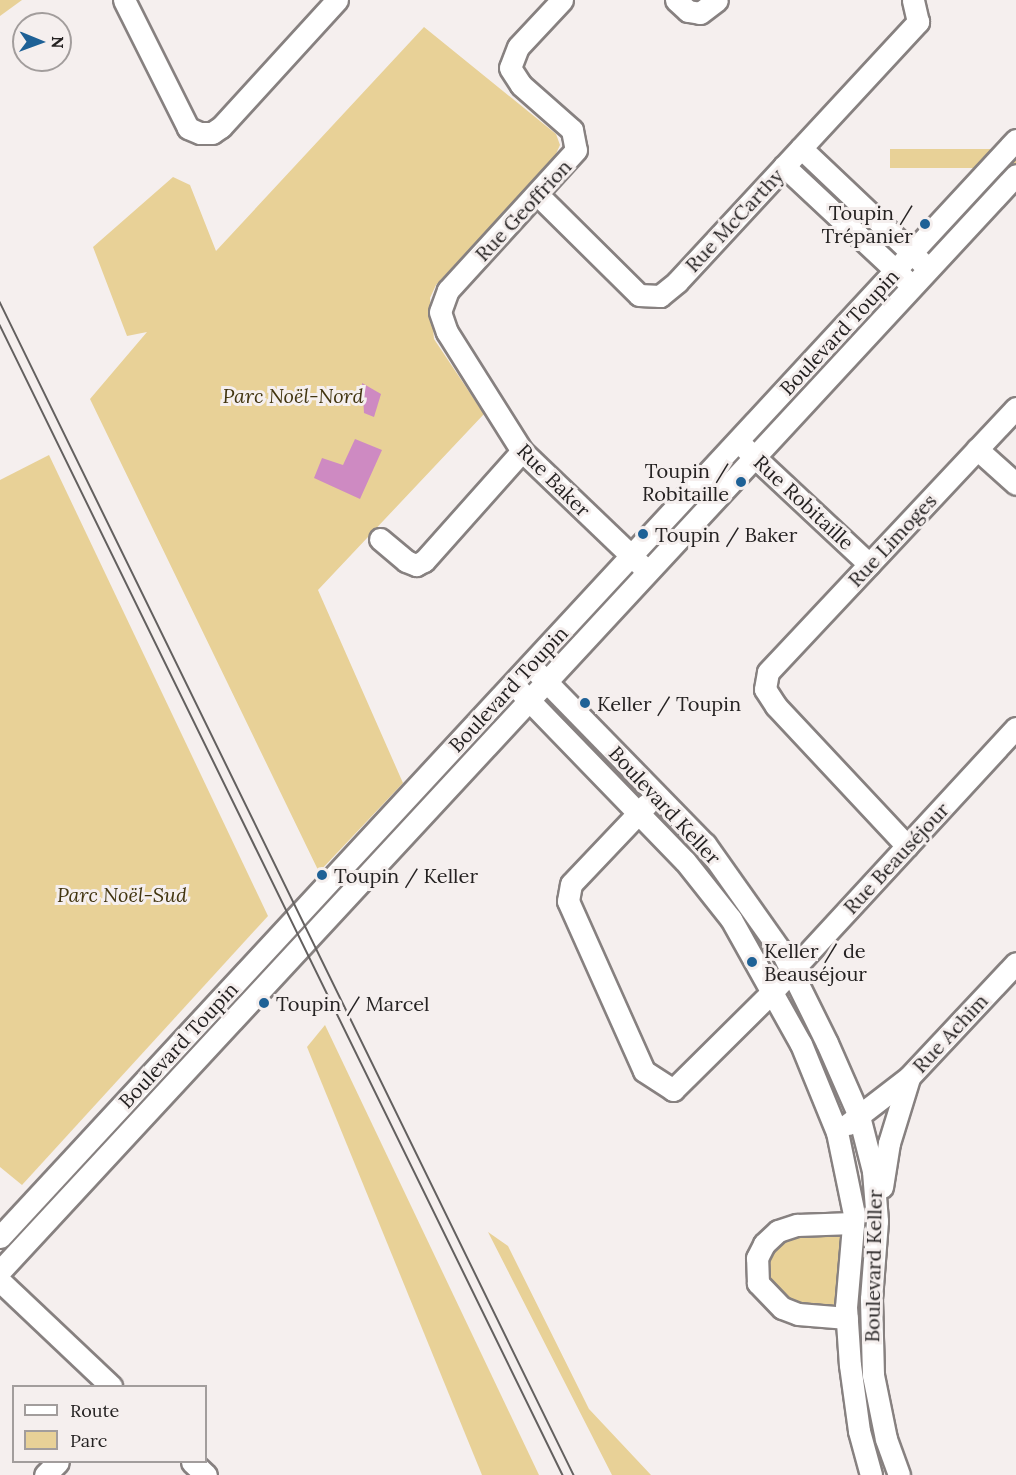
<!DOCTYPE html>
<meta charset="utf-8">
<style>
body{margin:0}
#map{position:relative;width:1016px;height:1475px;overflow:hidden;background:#f5efee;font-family:Lora,serif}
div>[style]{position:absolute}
.green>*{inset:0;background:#e8d197;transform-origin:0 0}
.water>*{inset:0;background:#ce8ac2}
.roads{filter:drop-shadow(2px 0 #878180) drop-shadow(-2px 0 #878180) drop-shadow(0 2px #878180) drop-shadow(0 -2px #878180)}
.minor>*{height:21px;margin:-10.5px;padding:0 10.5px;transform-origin:10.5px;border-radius:10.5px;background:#fff}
.tram>*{height:1.5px;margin:-0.75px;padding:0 0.75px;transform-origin:0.75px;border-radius:0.75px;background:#63605f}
.dots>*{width:16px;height:16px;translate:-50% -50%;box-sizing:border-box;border:3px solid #f5efee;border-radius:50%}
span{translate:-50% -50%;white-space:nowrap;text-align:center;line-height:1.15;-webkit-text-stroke:6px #f5efee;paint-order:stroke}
.street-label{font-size:20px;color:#252222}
.poi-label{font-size:20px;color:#252222}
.right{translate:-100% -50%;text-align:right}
.left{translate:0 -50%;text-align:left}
.park-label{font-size:20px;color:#423510;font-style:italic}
.legend{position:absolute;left:12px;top:1385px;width:195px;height:78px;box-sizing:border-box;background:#f5efee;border:2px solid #a29d9c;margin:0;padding:8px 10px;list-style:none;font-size:18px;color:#252222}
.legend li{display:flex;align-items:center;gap:12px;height:30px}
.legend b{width:30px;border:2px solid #a29d9c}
.north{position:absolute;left:12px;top:12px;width:60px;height:60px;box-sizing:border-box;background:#f5efee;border:2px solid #a29d9c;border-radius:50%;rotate:91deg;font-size:16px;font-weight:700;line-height:24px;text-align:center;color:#252222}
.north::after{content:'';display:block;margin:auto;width:21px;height:27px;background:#1e6196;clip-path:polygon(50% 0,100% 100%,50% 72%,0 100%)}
</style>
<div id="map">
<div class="green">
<i style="clip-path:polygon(0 0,22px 0,0 16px)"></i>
<i style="clip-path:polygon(424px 27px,556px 134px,560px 145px,555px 156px,436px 285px,430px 298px,434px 339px,484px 414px,318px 590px,403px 783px,319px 872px,90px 399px,147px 332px,127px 336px,93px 247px,173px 177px,190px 185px,216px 251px)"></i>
<i style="left:1016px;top:149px;width:19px;height:126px;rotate:90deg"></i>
<i style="left:886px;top:290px;width:13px;height:187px;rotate:45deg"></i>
<i style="clip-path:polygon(49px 455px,268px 916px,22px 1185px,0 1167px,0 480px)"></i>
<i style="left:725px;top:463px;width:13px;height:108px;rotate:45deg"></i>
<i style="left:620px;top:576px;width:13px;height:113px;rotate:45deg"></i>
<i style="left:506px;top:699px;width:13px;height:150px;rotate:45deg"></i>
<i style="left:377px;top:838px;width:13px;height:98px;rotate:42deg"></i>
<i style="clip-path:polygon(290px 932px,296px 944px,7px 1255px,0 1248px)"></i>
<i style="clip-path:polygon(325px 1025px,539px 1475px,482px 1475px,307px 1047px)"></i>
<i style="clip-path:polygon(848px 1228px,841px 1309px,785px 1305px,765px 1280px,765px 1257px,782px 1236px)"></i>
<i style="clip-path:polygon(488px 1232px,508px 1246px,589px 1409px,651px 1475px,612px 1475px)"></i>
</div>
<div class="water">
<i style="clip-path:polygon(362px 383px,381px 394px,374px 417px,364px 413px)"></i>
<i style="clip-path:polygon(355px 439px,382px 450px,360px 499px,314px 478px,322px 458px,343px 465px)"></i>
</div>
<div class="roads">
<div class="minor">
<i style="left:124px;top:0;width:143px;rotate:63.4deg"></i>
<i style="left:188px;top:128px;width:13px;rotate:23deg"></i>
<i style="left:200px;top:133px;width:12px"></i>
<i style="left:212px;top:133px;width:11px;rotate:-34deg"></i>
<i style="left:221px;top:127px;width:172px;rotate:-47.6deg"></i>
<i style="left:562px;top:0;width:64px;rotate:133.1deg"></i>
<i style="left:518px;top:47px;width:22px;rotate:111deg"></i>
<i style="left:510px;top:68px;width:20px;rotate:57deg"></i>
<i style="left:521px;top:85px;width:68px;rotate:41.4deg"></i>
<i style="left:572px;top:130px;width:20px;rotate:79deg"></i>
<i style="left:576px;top:150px;width:190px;rotate:132.4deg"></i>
<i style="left:448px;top:290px;width:23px;rotate:110deg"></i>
<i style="left:440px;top:312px;width:21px;rotate:71deg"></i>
<i style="left:447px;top:332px;width:141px;rotate:57.8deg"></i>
<i style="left:522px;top:451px;width:166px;rotate:43.8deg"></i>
<i style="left:676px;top:0;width:16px;rotate:43deg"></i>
<i style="left:688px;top:11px;width:12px;rotate:9deg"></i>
<i style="left:700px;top:13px;width:21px;rotate:-37deg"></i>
<i style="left:801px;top:148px;width:167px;rotate:43.5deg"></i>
<i style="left:784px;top:166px;width:167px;rotate:43.1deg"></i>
<i style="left:538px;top:195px;width:142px;rotate:44.7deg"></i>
<i style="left:639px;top:295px;width:21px;rotate:3deg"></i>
<i style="left:660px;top:296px;width:22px;rotate:-39deg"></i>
<i style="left:677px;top:282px;width:355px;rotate:-47.2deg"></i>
<i style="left:918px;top:22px;width:23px;rotate:-103deg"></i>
<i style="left:745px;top:448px;width:170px;rotate:43.1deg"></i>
<i style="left:977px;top:449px;width:52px;rotate:41.9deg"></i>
<i style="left:380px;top:539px;width:34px;rotate:40deg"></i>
<i style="left:406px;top:561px;width:11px;rotate:22deg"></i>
<i style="left:416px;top:565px;width:9px;rotate:-27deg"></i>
<i style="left:424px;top:561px;width:147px;rotate:-48.3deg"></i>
<i style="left:536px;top:671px;width:242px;rotate:45.7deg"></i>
<i style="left:705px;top:844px;width:135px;rotate:54.7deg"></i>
<i style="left:783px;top:954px;width:99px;rotate:63.7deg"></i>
<i style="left:827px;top:1043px;width:80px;rotate:66.3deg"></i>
<i style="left:859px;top:1116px;width:57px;rotate:75.7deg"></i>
<i style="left:873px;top:1171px;width:50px;rotate:85.4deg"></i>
<i style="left:877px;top:1221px;width:78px;rotate:94.4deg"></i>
<i style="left:871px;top:1299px;width:76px;rotate:88.5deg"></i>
<i style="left:873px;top:1375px;width:65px;rotate:78.5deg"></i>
<i style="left:886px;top:1439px;width:38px;rotate:70deg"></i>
<i style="left:519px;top:690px;width:238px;rotate:45.9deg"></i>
<i style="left:685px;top:861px;width:74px;rotate:51.6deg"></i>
<i style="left:731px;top:919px;width:143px;rotate:60.8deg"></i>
<i style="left:801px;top:1044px;width:95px;rotate:67.8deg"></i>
<i style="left:837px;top:1132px;width:84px;rotate:78.3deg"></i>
<i style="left:854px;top:1214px;width:93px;rotate:94.9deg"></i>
<i style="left:846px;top:1307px;width:58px;rotate:86.1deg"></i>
<i style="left:850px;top:1365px;width:67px;rotate:82.2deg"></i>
<i style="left:859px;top:1431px;width:46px;rotate:74.7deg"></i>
<i style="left:647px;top:804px;width:110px;rotate:133.5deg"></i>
<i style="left:571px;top:884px;width:17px;rotate:100deg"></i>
<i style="left:568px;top:901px;width:186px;rotate:65.9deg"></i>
<i style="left:644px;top:1071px;width:35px;rotate:33deg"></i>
<i style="left:673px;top:1090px;width:141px;rotate:-44.7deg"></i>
<i style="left:773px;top:991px;width:358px;rotate:-47.3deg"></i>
<i style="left:907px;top:846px;width:192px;rotate:-133.1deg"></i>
<i style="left:776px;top:706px;width:20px;rotate:-123deg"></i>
<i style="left:765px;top:689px;width:17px;rotate:-80deg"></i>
<i style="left:768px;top:672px;width:362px;rotate:-46.8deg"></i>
<i style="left:848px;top:1124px;width:77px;rotate:-37.6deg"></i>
<i style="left:909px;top:1077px;width:156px;rotate:-46.8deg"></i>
<i style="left:882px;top:1187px;width:45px;rotate:-81deg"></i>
<i style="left:889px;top:1143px;width:68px;rotate:-72.9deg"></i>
<i style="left:0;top:1237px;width:1495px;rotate:-47.2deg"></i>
<i style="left:0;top:1271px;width:1494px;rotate:-47.17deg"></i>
<i style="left:0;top:1281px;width:153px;rotate:43.4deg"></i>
<i style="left:847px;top:1318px;width:49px;rotate:-175.3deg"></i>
<i style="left:798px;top:1314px;width:17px;rotate:-159deg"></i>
<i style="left:782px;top:1308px;width:35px;rotate:-134deg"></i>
<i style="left:758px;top:1283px;width:25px;rotate:-92deg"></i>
<i style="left:757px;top:1258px;width:16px;rotate:-63deg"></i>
<i style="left:764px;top:1244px;width:19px;rotate:-43deg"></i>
<i style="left:778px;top:1231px;width:20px;rotate:-18deg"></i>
<i style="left:797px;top:1225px;width:56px;rotate:-2deg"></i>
<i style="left:192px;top:1462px;width:19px;rotate:43deg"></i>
<i style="left:45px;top:1475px;width:18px;rotate:-45deg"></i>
</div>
</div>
<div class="tram">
<i style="left:0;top:302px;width:1306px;rotate:63.93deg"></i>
<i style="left:0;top:325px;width:1280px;rotate:63.92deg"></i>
</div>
<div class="dots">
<i style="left:925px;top:224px;background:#1e6196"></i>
<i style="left:741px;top:482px;background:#1e6196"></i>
<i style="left:643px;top:534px;background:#1e6196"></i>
<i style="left:585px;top:703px;background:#1e6196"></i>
<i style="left:322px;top:875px;background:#1e6196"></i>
<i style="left:752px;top:962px;background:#1e6196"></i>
<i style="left:264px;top:1003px;background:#1e6196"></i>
</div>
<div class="street-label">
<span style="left:523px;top:210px;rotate:-47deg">Rue Geoffrion</span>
<span style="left:734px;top:220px;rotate:-47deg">Rue McCarthy</span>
<span style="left:839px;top:332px;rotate:-47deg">Boulevard Toupin</span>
<span style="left:554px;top:480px;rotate:45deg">Rue Baker</span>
<span style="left:804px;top:502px;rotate:43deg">Rue Robitaille</span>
<span style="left:892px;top:540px;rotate:-47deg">Rue Limoges</span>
<span style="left:508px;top:689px;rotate:-47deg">Boulevard Toupin</span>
<span style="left:665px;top:805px;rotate:47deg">Boulevard Keller</span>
<span style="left:896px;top:858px;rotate:-47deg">Rue Beauséjour</span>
<span style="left:950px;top:1033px;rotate:-47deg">Rue Achim</span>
<span style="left:178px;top:1045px;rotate:-47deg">Boulevard Toupin</span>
<span style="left:873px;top:1266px;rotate:-89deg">Boulevard Keller</span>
</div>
<div class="poi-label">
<span class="right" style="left:913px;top:224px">Toupin /<br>Trépanier</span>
<span class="right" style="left:729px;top:482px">Toupin /<br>Robitaille</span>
<span class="left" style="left:655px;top:534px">Toupin / Baker</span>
<span class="left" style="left:597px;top:703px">Keller / Toupin</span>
<span class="left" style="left:334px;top:875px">Toupin / Keller</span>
<span class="left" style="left:764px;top:962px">Keller / de<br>Beauséjour</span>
<span class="left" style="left:276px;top:1003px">Toupin / Marcel</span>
</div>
<div class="park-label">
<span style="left:293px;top:395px">Parc Noël-Nord</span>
<span style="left:122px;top:894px">Parc Noël-Sud</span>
</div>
<ul class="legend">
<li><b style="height:8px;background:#fff"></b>Route</li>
<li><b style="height:16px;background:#e8d197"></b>Parc</li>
</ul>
<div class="north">N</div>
</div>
